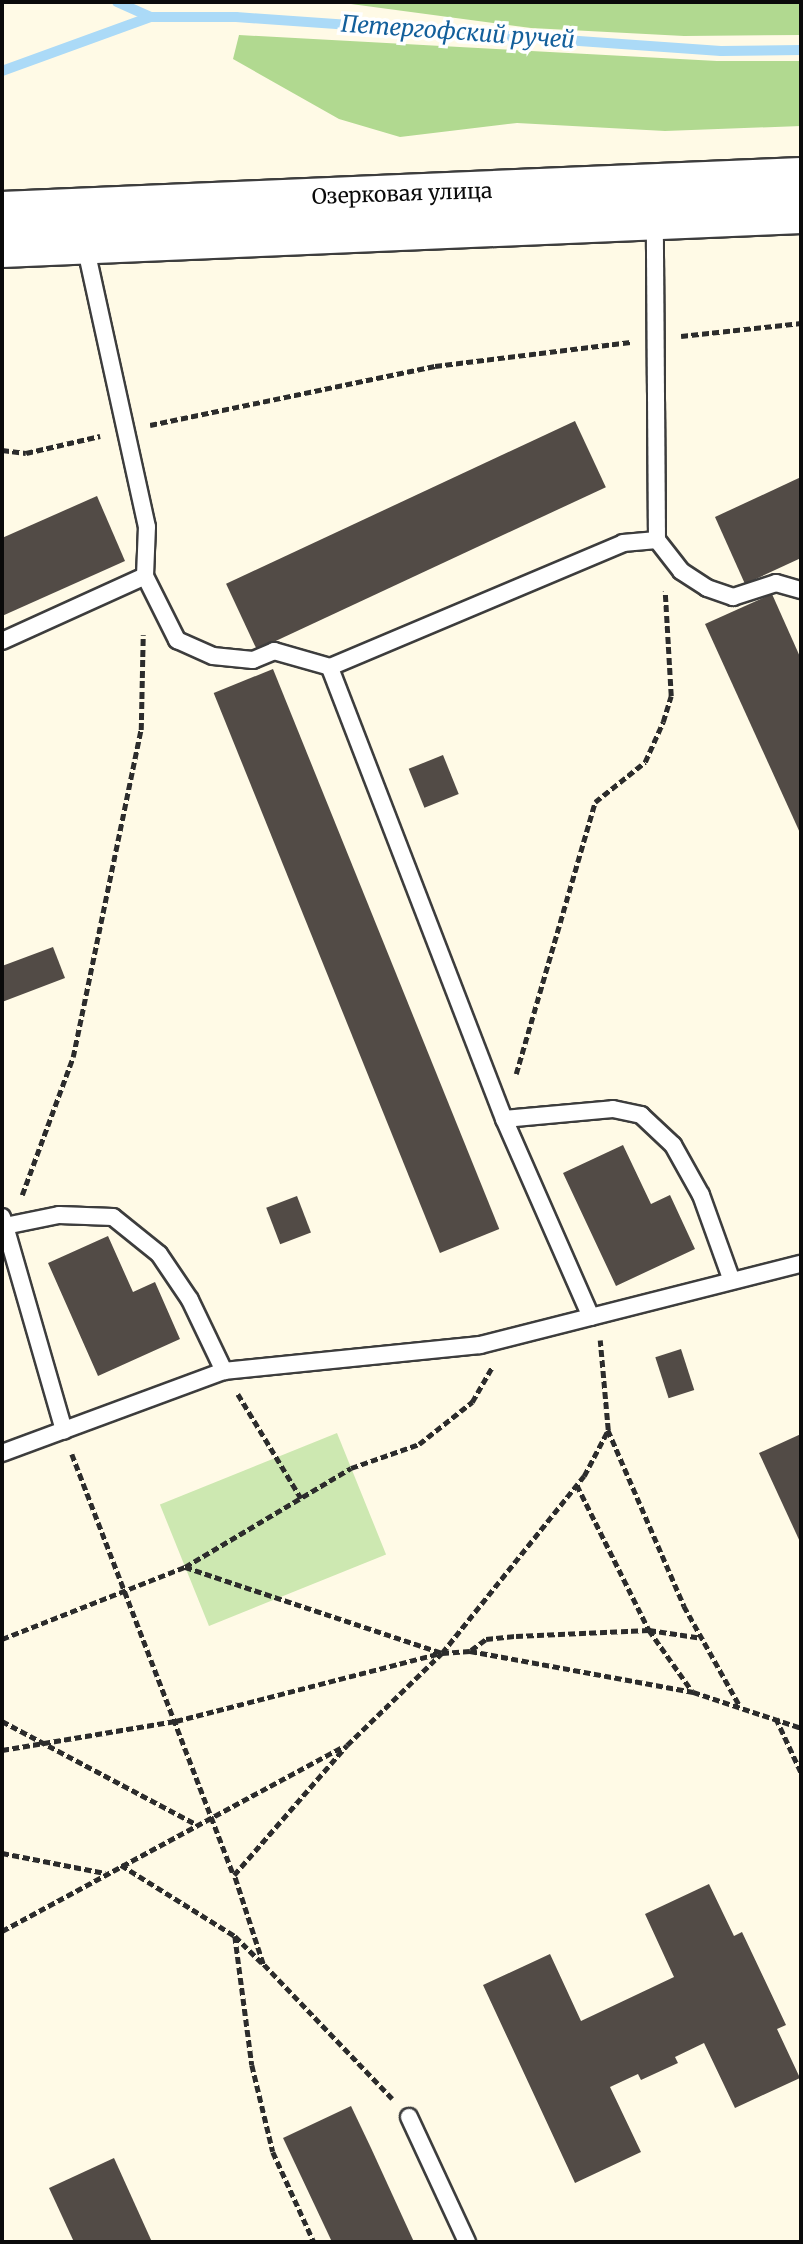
<!DOCTYPE html>
<meta charset="utf-8">
<style>
body{margin:0}
#map{position:relative;width:803px;height:2244px;overflow:hidden;background:#fffae6;font-family:Merriweather,serif}
div>[style]{position:absolute}
.green>*{inset:0;background:#cde8b1;transform-origin:0 0}
.forest>*{inset:0;background:#b1d990}
.stream>*{height:10px;margin:-5px;padding:0 5px;transform-origin:5px;border-radius:5px;background:#abdaf7}
.building>*{inset:0;background:#524b46;transform-origin:0 0}
.path>*{height:4.5px;margin-top:-2.25px;transform-origin:0;background:repeating-linear-gradient(90deg,#2c2c2c 0 7px,transparent 0 10.5px)}
.roads{filter:drop-shadow(2px 0 #3d3d3d) drop-shadow(-2px 0 #3d3d3d) drop-shadow(0 2px #3d3d3d) drop-shadow(0 -2px #3d3d3d)}
.service>*{height:16px;margin:-8px;padding:0 8px;transform-origin:8px;border-radius:8px;background:#fff}
.tertiary>*{height:38px;margin:-19px;padding:0 19px;transform-origin:19px;border-radius:19px;background:#fff}
span{translate:-50% -50%;white-space:nowrap;text-align:center;line-height:1.15;-webkit-text-stroke:7px #fff;paint-order:stroke}
.street-label{font-size:21px;color:#0a0a0a}
.water-label{font-size:23px;color:#135f9b;font-style:italic}
.frame{position:absolute;inset:0;border:4px solid #0a0a0a;pointer-events:none}
</style>
<div id="map">
<div class="green">
<i style="left:337px;top:1433px;width:131px;height:191px;rotate:68deg"></i>
</div>
<div class="forest">
<i style="clip-path:polygon(336px 2px,801px 2px,801px 35px,684px 36px,531px 28px)"></i>
<i style="clip-path:polygon(239px 35px,717px 61px,801px 61px,801px 126px,665px 131px,517px 123px,400px 137px,339px 119px,233px 59px)"></i>
</div>
<div class="stream">
<i style="left:117px;top:2px;width:36px;rotate:24deg"></i>
<i style="left:150px;top:17px;width:86px"></i>
<i style="left:236px;top:17px;width:486px;rotate:4deg"></i>
<i style="left:721px;top:51px;width:80px;rotate:-0.7deg"></i>
<i style="left:2px;top:71px;width:158px;rotate:-20deg"></i>
</div>
<div class="building">
<i style="left:575px;top:421px;width:73px;height:385px;rotate:65deg"></i>
<i style="clip-path:polygon(801px 477px,801px 558px,745px 584px,715px 517px)"></i>
<i style="clip-path:polygon(97px 496px,125px 561px,2px 616px,2px 538px)"></i>
<i style="clip-path:polygon(772px 594px,801px 659px,801px 835px,705px 624px)"></i>
<i style="left:273px;top:669px;width:604px;height:64px;rotate:68deg"></i>
<i style="left:443px;top:755px;width:42px;height:37px;rotate:68deg"></i>
<i style="clip-path:polygon(53px 947px,65px 978px,2px 1002px,2px 966px)"></i>
<i style="clip-path:polygon(623px 1145px,651px 1204px,670px 1195px,695px 1249px,616px 1286px,563px 1173px)"></i>
<i style="left:297px;top:1196px;width:39px;height:33px;rotate:69deg"></i>
<i style="clip-path:polygon(108px 1236px,133px 1292px,155px 1282px,180px 1339px,98px 1376px,48px 1263px)"></i>
<i style="left:681px;top:1349px;width:43px;height:27px;rotate:72deg"></i>
<i style="clip-path:polygon(801px 1434px,801px 1544px,759px 1453px)"></i>
<i style="clip-path:polygon(709px 1884px,734px 1936px,742px 1932px,786px 2025px,777px 2029px,800px 2078px,735px 2108px,704px 2043px,675px 2057px,678px 2063px,641px 2080px,638px 2074px,610px 2087px,641px 2152px,575px 2183px,483px 1985px,550px 1954px,581px 2021px,674px 1977px,645px 1914px)"></i>
<i style="clip-path:polygon(351px 2106px,371px 2148px,414px 2242px,332px 2242px,283px 2138px)"></i>
<i style="clip-path:polygon(114px 2158px,152px 2242px,74px 2242px,49px 2188px)"></i>
</div>
<div class="path">
<i style="left:681px;top:336px;width:121px;rotate:-6.2deg"></i>
<i style="left:150px;top:425px;width:291px;rotate:-11.7deg"></i>
<i style="left:435px;top:366px;width:197px;rotate:-7deg"></i>
<i style="left:2px;top:450px;width:24px;rotate:7deg"></i>
<i style="left:26px;top:453px;width:76px;rotate:-12.9deg"></i>
<i style="left:516px;top:1074px;width:283px;rotate:-73.8deg"></i>
<i style="left:595px;top:802px;width:64px;rotate:-38.7deg"></i>
<i style="left:645px;top:762px;width:44px;rotate:-65.8deg"></i>
<i style="left:663px;top:722px;width:27px;rotate:-73deg"></i>
<i style="left:671px;top:696px;width:105px;rotate:-93.3deg"></i>
<i style="left:22px;top:1195px;width:147px;rotate:-69.7deg"></i>
<i style="left:73px;top:1057px;width:334px;rotate:-78.3deg"></i>
<i style="left:141px;top:730px;width:95px;rotate:-88.8deg"></i>
<i style="left:238px;top:1394px;width:122px;rotate:58.8deg"></i>
<i style="left:608px;top:1430px;width:192px;rotate:66.6deg"></i>
<i style="left:684px;top:1606px;width:115px;rotate:60.8deg"></i>
<i style="left:72px;top:1454px;width:451px;rotate:69deg"></i>
<i style="left:577px;top:1485px;width:162px;rotate:63.6deg"></i>
<i style="left:649px;top:1630px;width:75px;rotate:54.8deg"></i>
<i style="left:185px;top:1567px;width:271px;rotate:18.5deg"></i>
<i style="left:442px;top:1653px;width:28px;rotate:-4deg"></i>
<i style="left:470px;top:1651px;width:227px;rotate:10.4deg"></i>
<i style="left:693px;top:1692px;width:114px;rotate:18.4deg"></i>
<i style="left:2px;top:1639px;width:197px;rotate:-21.5deg"></i>
<i style="left:185px;top:1567px;width:193px;rotate:-30.8deg"></i>
<i style="left:351px;top:1468px;width:72px;rotate:-19.4deg"></i>
<i style="left:419px;top:1444px;width:68px;rotate:-38.4deg"></i>
<i style="left:472px;top:1402px;width:39px;rotate:-60deg"></i>
<i style="left:471px;top:1650px;width:19px;rotate:-36deg"></i>
<i style="left:486px;top:1639px;width:30px;rotate:-6deg"></i>
<i style="left:516px;top:1636px;width:133px;rotate:-2.6deg"></i>
<i style="left:649px;top:1630px;width:54px;rotate:8.6deg"></i>
<i style="left:776px;top:1718px;width:60px;rotate:65.2deg"></i>
<i style="left:2px;top:1721px;width:220px;rotate:28deg"></i>
<i style="left:2px;top:1750px;width:176px;rotate:-9.5deg"></i>
<i style="left:176px;top:1721px;width:274px;rotate:-14.4deg"></i>
<i style="left:2px;top:1853px;width:105px;rotate:11deg"></i>
<i style="left:121px;top:1865px;width:134px;rotate:31.9deg"></i>
<i style="left:235px;top:1936px;width:38px;rotate:45deg"></i>
<i style="left:2px;top:1931px;width:387px;rotate:-28.4deg"></i>
<i style="left:235px;top:1936px;width:130px;rotate:82.5deg"></i>
<i style="left:252px;top:2065px;width:89px;rotate:76.4deg"></i>
<i style="left:273px;top:2152px;width:99px;rotate:65.5deg"></i>
<i style="left:392px;top:2099px;width:187px;rotate:-133.7deg"></i>
<i style="left:263px;top:1964px;width:94px;rotate:-108deg"></i>
<i style="left:234px;top:1875px;width:172px;rotate:-49deg"></i>
<i style="left:347px;top:1745px;width:132px;rotate:-44.1deg"></i>
<i style="left:442px;top:1653px;width:227px;rotate:-51.3deg"></i>
<i style="left:584px;top:1476px;width:52px;rotate:-62.4deg"></i>
<i style="left:608px;top:1430px;width:90px;rotate:-95.1deg"></i>
</div>
<div class="roads">
<div class="service">
<i style="left:657px;top:540px;width:39px;rotate:52deg"></i>
<i style="left:681px;top:571px;width:31px;rotate:33deg"></i>
<i style="left:707px;top:588px;width:28px;rotate:19deg"></i>
<i style="left:733px;top:597px;width:45px;rotate:-18deg"></i>
<i style="left:776px;top:583px;width:26px;rotate:16deg"></i>
<i style="left:145px;top:576px;width:72px;rotate:63.4deg"></i>
<i style="left:177px;top:640px;width:39px;rotate:24deg"></i>
<i style="left:213px;top:656px;width:40px;rotate:5.7deg"></i>
<i style="left:253px;top:660px;width:23px;rotate:-23deg"></i>
<i style="left:274px;top:651px;width:58px;rotate:15.9deg"></i>
<i style="left:2px;top:641px;width:157px;rotate:-24.4deg"></i>
<i style="left:145px;top:576px;width:49px;rotate:-87.7deg"></i>
<i style="left:147px;top:527px;width:289px;rotate:-102.4deg"></i>
<i style="left:504px;top:1119px;width:109px;rotate:-5.2deg"></i>
<i style="left:613px;top:1109px;width:29px;rotate:12deg"></i>
<i style="left:641px;top:1115px;width:44px;rotate:43.2deg"></i>
<i style="left:673px;top:1145px;width:57px;rotate:60.8deg"></i>
<i style="left:701px;top:1195px;width:91px;rotate:70.2deg"></i>
<i style="left:2px;top:1217px;width:9px;rotate:72deg"></i>
<i style="left:5px;top:1226px;width:55px;rotate:-11.5deg"></i>
<i style="left:59px;top:1215px;width:54px;rotate:2.1deg"></i>
<i style="left:113px;top:1217px;width:59px;rotate:38.8deg"></i>
<i style="left:159px;top:1254px;width:55px;rotate:56deg"></i>
<i style="left:190px;top:1300px;width:79px;rotate:64.4deg"></i>
<i style="left:5px;top:1226px;width:213px;rotate:73.9deg"></i>
<i style="left:591px;top:1317px;width:216px;rotate:-113.7deg"></i>
<i style="left:504px;top:1119px;width:484px;rotate:-111.1deg"></i>
<i style="left:330px;top:667px;width:318px;rotate:-22.9deg"></i>
<i style="left:623px;top:543px;width:34px;rotate:-5deg"></i>
<i style="left:657px;top:540px;width:320px;rotate:-90.4deg"></i>
<i style="left:2px;top:1453px;width:237px;rotate:-20.3deg"></i>
<i style="left:224px;top:1371px;width:257px;rotate:-5.8deg"></i>
<i style="left:480px;top:1345px;width:331px;rotate:-14.2deg"></i>
<i style="left:409px;top:2117px;width:138px;rotate:65.1deg"></i>
</div>
<div class="tertiary">
<i style="left:2px;top:211px;width:800px;rotate:-2.44deg"></i>
<i style="left:2px;top:248px;width:800px;rotate:-2.44deg"></i>
</div>
</div>
<div class="street-label">
<span style="left:402px;top:194px;rotate:-2deg">Озерковая улица</span>
</div>
<div class="water-label">
<span style="left:458px;top:32px;rotate:4deg">Петергофский ручей</span>
</div>
<div class="frame"></div>
</div>
